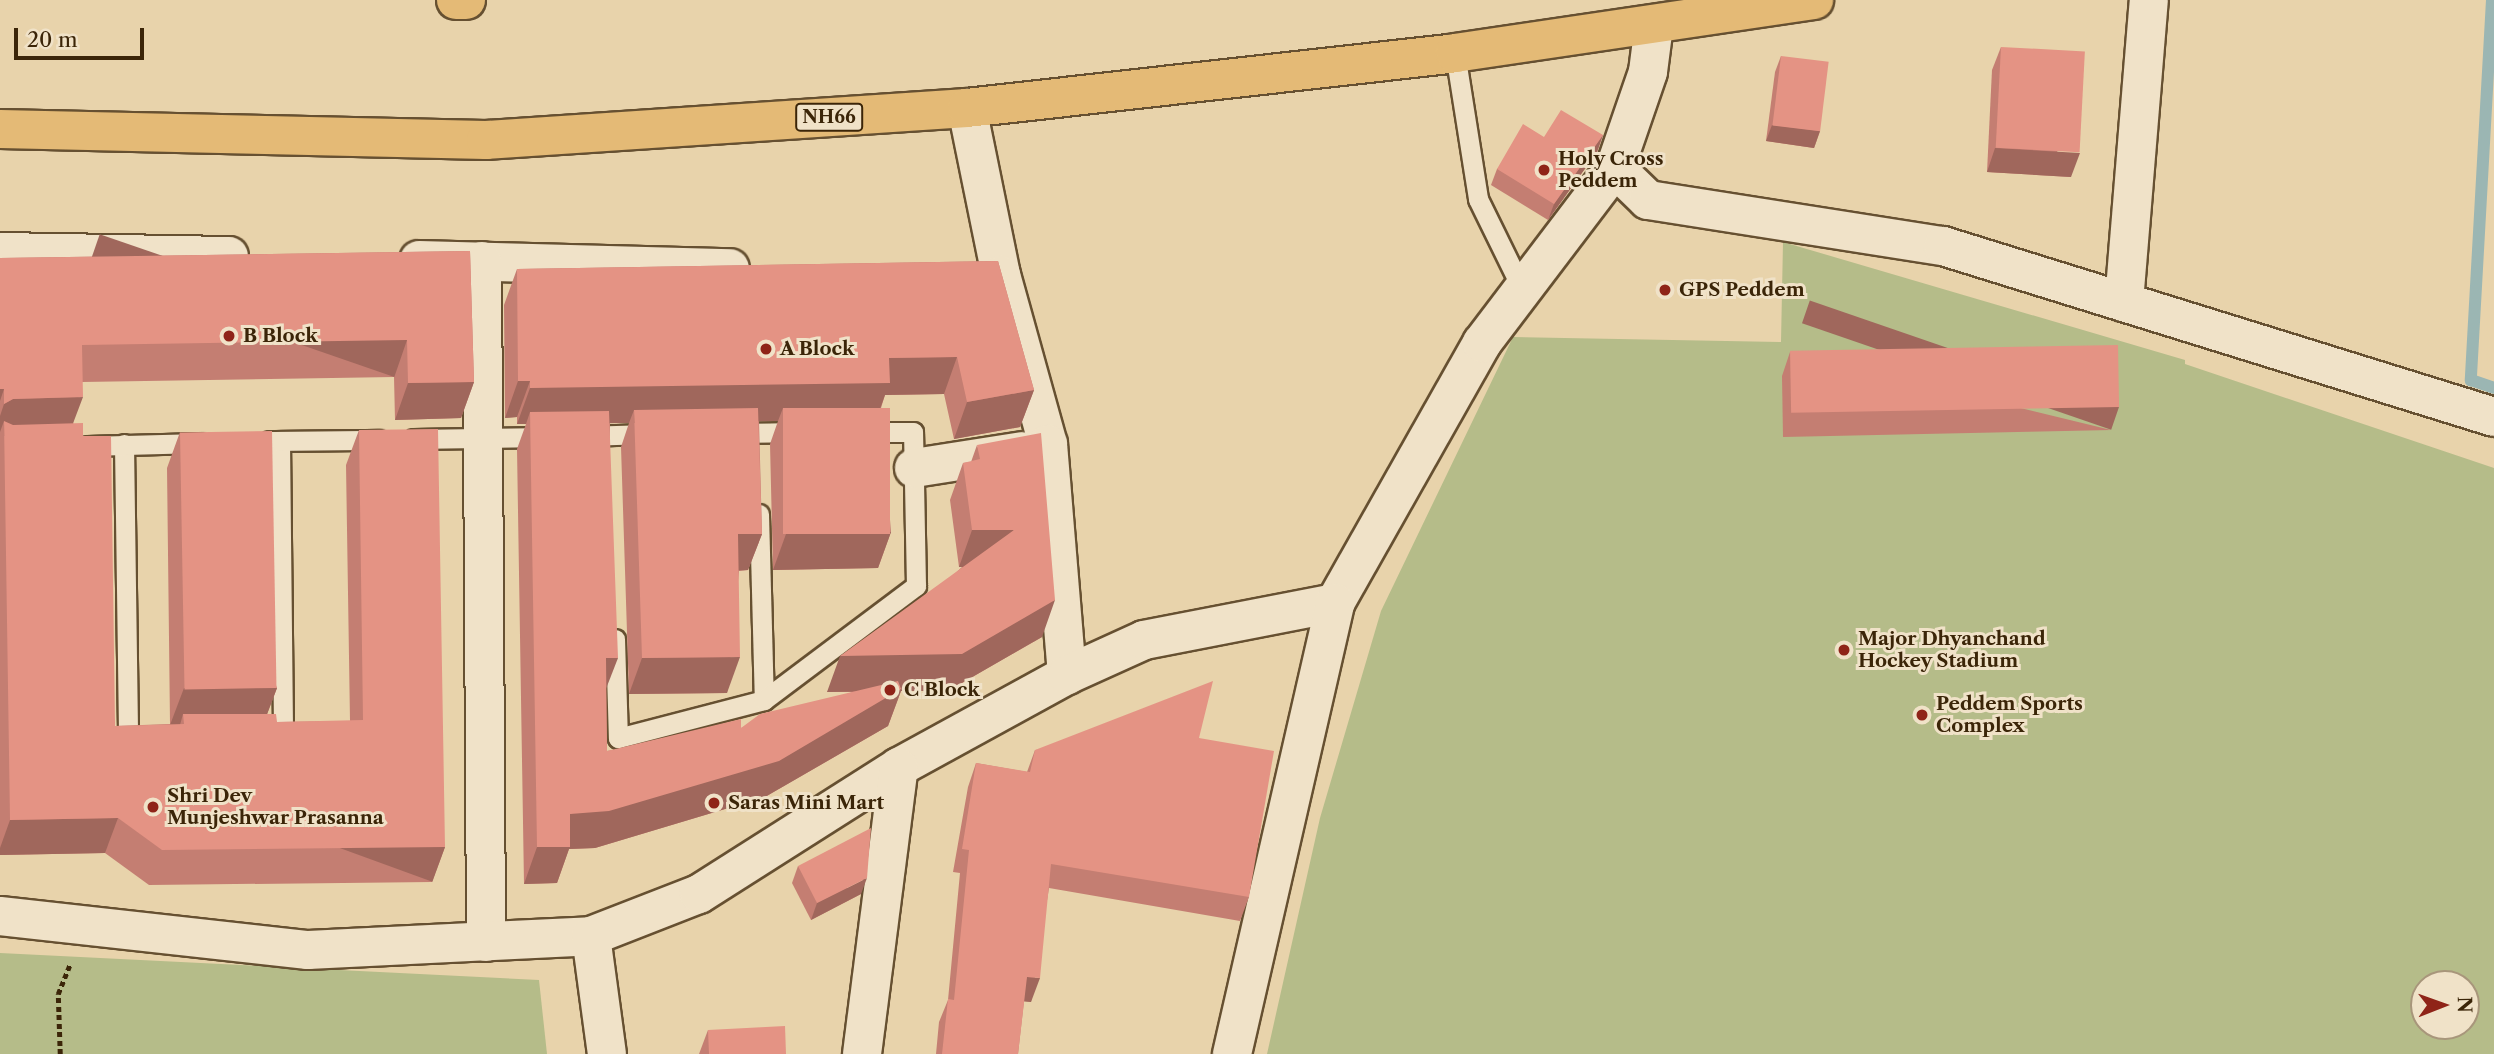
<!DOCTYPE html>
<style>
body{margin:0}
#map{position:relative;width:2494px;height:1054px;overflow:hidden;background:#e8d3ab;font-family:"Libre Caslon Text",serif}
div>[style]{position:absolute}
.green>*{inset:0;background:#b5bc89}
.stream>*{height:12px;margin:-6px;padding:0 6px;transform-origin:6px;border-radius:6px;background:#9bb6b3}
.path>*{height:4.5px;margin-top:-2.25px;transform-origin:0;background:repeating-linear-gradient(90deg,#3b2508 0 5px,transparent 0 8.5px)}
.roads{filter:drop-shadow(2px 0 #665031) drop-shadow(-2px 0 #665031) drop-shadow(0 2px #665031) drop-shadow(0 -2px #665031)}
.lane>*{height:19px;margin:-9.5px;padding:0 9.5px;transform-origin:9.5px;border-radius:9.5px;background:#f0e2c8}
.street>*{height:38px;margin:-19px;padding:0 19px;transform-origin:19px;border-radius:19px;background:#f0e2c8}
.secondary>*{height:38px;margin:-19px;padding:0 19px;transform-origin:19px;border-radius:19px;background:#f0e2c8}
.highway>*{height:38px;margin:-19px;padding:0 19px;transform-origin:19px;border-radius:19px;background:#e4ba76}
.wall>*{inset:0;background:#c47e72}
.shaded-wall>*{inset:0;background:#a0675c;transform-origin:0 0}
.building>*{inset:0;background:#e49384;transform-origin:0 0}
.dots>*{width:19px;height:19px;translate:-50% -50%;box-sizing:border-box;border:4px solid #f0e2c8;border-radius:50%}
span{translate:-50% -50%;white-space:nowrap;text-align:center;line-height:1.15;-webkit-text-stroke:6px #f0e2c8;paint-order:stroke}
.shield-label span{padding:2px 5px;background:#f0e2c8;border:2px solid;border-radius:5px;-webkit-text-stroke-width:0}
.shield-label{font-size:18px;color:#3b2508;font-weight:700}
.poi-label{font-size:19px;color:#3b2508;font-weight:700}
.left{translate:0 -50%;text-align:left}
.north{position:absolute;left:2410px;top:970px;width:70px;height:70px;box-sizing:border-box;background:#f0e2c8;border:2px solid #a8967b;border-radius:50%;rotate:89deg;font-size:19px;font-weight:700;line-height:28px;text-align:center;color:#3b2508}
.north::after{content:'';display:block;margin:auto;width:24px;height:32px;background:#8f2418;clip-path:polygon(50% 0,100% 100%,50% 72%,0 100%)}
.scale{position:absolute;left:14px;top:28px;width:130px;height:32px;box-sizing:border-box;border:4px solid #3b2508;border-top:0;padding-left:9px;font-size:21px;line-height:24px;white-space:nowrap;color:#3b2508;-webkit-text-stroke:5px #f0e2c8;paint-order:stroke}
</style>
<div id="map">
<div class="green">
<i style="clip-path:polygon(evenodd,1783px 242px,2185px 360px,2185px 364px,2494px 468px,2494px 1054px,1267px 1054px,1320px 818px,1381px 611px,1513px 337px,1781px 342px,1783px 242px,2424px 984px,2466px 984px,2466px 1026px,2424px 1026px,2424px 984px)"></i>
<i style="clip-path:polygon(0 953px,539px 980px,547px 1054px,0 1054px)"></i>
</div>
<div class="stream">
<i style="left:2492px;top:0;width:381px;rotate:93.2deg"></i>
<i style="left:2471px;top:380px;width:24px;rotate:19deg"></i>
</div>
<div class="path">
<i style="left:60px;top:1054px;width:60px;rotate:-91.9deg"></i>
<i style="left:58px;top:994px;width:32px;rotate:-68deg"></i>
</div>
<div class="roads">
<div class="lane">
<i style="left:1455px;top:53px;width:148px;rotate:81deg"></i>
<i style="left:1478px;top:199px;width:100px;rotate:63.9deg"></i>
<i style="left:735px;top:433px;width:64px;rotate:-0.9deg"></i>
<i style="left:584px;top:436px;width:64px;rotate:-1.8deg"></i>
<i style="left:413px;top:439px;width:134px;rotate:-0.9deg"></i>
<i style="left:269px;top:441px;width:11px"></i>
<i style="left:280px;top:441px;width:296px;rotate:89.4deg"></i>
<i style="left:283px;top:737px;width:9px;rotate:180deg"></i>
<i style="left:280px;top:441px;width:99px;rotate:-0.6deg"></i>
<i style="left:124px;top:444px;width:293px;rotate:89.2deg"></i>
<i style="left:128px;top:737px;width:14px"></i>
<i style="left:87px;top:446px;width:113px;rotate:-1.5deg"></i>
<i style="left:759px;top:514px;width:186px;rotate:88.5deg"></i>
<i style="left:615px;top:639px;width:99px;rotate:88.3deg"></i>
<i style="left:618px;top:738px;width:151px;rotate:-14.6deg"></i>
<i style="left:764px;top:700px;width:190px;rotate:-36.9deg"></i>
<i style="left:916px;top:586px;width:154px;rotate:-91.1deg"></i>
<i style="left:913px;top:432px;width:49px;rotate:180deg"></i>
</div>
<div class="street">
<i style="left:967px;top:108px;width:170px;rotate:78.5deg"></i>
<i style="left:1001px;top:275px;width:175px;rotate:74.5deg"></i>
<i style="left:1048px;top:444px;width:232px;rotate:85.3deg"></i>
<i style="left:0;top:252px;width:229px;rotate:1deg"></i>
<i style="left:419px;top:260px;width:311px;rotate:1.5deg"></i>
<i style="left:482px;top:261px;width:681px;rotate:89.66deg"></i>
<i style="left:2124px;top:302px;width:303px;rotate:-85.3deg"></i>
<i style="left:914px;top:468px;width:109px;rotate:-8.9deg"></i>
<i style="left:0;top:916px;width:310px;rotate:6.3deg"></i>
<i style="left:308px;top:950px;width:283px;rotate:-2.8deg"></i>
<i style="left:591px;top:936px;width:116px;rotate:-21.3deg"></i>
<i style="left:699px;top:894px;width:237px;rotate:-32.4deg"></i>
<i style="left:899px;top:767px;width:192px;rotate:-28.7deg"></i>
<i style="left:1067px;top:675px;width:85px;rotate:-24.4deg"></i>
<i style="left:1144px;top:640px;width:195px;rotate:-11deg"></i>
<i style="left:1335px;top:603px;width:299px;rotate:-60.5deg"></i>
<i style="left:1482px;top:343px;width:220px;rotate:-52.8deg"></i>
<i style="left:591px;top:936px;width:119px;rotate:82.3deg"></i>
<i style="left:862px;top:1054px;width:289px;rotate:-82.7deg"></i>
<i style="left:1232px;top:1054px;width:463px;rotate:-77.1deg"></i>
</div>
<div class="secondary">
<i style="left:1654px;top:25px;width:47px;rotate:97.3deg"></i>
<i style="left:1648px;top:72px;width:102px;rotate:109deg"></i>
<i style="left:1615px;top:168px;width:46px;rotate:44.1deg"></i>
<i style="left:1648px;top:200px;width:299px;rotate:8.9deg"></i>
<i style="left:1943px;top:246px;width:577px;rotate:17.24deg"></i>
</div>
<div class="highway">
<i style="left:456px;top:0;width:10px"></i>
<i style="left:0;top:129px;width:486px;rotate:1.3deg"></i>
<i style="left:486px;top:140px;width:482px;rotate:-3.8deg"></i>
<i style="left:967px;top:108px;width:491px;rotate:-6.4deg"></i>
<i style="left:1455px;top:53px;width:363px;rotate:-8.4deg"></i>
</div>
</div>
<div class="wall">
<i style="clip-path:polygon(2001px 47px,2071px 177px,1987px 172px,1992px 70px)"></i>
<i style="clip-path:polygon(1781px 56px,1820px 131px,1814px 148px,1766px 141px,1775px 72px)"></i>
<i style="clip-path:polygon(1603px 135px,1597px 152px,1548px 220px,1491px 185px,1497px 169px,1544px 137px)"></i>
<i style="clip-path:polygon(470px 251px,474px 382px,461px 418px,395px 420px,394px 377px,82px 382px,73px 423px,83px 436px,115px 726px,170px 724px,167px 468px,180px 432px,277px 688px,267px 714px,277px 722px,350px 721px,346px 465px,359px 430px,445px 847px,432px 882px,149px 885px,105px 853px,0 855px,0 258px)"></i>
<i style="clip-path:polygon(998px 261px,1034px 390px,1020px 427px,954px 439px,944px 394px,885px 395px,881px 408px,891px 532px,878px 568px,773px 570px,770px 444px,778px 421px,759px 421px,762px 534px,748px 570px,739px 571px,727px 693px,629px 694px,621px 447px,629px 423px,610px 423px,606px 689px,607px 751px,741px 728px,853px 692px,827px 692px,962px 567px,959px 567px,950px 500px,963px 463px,971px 462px,977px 445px,1042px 637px,948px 691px,901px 691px,888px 726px,765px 797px,595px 848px,569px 849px,557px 883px,524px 884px,517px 449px,526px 424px,517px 424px,517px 417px,505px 418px,504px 305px,517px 269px)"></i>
<i style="clip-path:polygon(1790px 352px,2111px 430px,1783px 437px,1782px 376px)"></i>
<i style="clip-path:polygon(1199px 738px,1249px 897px,1240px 921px,1049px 888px,1031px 1002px,1024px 1001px,1018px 1054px,936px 1054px,939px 1022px,948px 1000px,960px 873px,953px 872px,968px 787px,976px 763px,1027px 772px,1035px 750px)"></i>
<i style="clip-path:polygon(798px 866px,861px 894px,811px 920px,792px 883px)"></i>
<i style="clip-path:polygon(708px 1030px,786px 1054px,699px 1054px)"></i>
</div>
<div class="shaded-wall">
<i style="clip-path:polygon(1772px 125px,1820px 131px,1814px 148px,1766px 141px)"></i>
<i style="clip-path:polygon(1603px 135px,1597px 152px,1548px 220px,1554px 204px)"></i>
<i style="clip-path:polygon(1995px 148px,2080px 153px,2071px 177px,1987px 172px)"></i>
<i style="left:407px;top:340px;width:39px;height:325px;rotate:109deg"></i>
<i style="clip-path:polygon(957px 357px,944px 394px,885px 395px,876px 420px,783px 408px,778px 421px,634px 423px,634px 410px,629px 423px,531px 424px,530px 412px,526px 424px,517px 424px,530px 388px,889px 358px)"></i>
<i style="clip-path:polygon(518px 381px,530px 381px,517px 417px,505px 418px)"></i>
<i style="clip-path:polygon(474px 382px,461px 418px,395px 420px,408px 383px)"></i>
<i style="clip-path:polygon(0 389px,4px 389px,0 401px)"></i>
<i style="clip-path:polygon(1034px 390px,1020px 427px,954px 439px,967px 402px)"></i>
<i style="clip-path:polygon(83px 397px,69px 434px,4px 436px,4px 421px,0 432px,0 416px,4px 404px,13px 399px)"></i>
<i style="left:2119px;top:407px;width:24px;height:327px;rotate:109deg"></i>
<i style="clip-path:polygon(972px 530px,1014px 530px,1000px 566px,959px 567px)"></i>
<i style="clip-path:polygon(891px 532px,878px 568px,773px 570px,786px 534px)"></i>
<i style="clip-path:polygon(738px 534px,762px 534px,748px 570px,725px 571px)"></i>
<i style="clip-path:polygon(1055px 600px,1042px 637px,948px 691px,901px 691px,888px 726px,765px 797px,595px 848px,569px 849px,557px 883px,524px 884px,537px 847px,570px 814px,898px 691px,827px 692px,840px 656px)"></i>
<i style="clip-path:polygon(740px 657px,727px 693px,629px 694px,642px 658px)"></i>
<i style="clip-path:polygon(606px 658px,618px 658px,604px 694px)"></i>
<i style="clip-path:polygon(184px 688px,277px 688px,263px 725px,183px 714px,180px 725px,170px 725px)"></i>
<i style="clip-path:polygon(118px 818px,105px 853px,0 855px,0 848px,10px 820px)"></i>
<i style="left:445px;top:847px;width:37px;height:283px;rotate:110deg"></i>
<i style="clip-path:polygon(867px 878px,861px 894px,811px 920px,817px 903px)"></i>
<i style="clip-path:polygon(1027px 977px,1040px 978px,1031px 1002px,1019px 1001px)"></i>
</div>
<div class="building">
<i style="left:2001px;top:47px;width:84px;height:101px;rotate:3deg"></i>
<i style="left:1781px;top:56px;width:48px;height:70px;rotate:7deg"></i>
<i style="clip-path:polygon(1561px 110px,1603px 135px,1554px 204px,1497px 169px,1523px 124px,1544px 137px)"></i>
<i style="clip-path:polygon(470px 251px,474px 382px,408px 383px,407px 340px,82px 345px,83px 397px,13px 399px,4px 404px,4px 389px,0 389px,0 258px)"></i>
<i style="clip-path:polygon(998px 261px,1034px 390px,967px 402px,957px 357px,889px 358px,890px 383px,530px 388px,530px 381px,518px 381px,517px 269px)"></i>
<i style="left:2118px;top:345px;width:62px;height:328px;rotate:89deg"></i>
<i style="clip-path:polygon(758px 408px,762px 534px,738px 534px,740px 657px,642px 658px,634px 410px)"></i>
<i style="left:783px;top:408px;width:107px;height:126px"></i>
<i style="clip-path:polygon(609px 411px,618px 658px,606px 658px,607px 751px,741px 719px,741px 728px,760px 714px,898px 681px,901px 689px,779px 761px,609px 811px,570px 814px,570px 847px,537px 847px,530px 412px)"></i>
<i style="clip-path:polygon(4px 421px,13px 425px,83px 423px,83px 436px,111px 436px,115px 726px,184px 724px,183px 714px,276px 714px,277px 722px,363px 720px,359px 430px,438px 429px,445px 847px,162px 850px,118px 818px,10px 820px)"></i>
<i style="left:272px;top:431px;width:257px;height:92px;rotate:89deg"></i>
<i style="clip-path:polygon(1041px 433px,1055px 600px,962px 654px,840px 656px,1014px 530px,972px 530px,963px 463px,980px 459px,977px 445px)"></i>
<i style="clip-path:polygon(1213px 681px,1199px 738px,1274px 751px,1249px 897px,1051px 864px,1040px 978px,1027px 977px,1018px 1054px,942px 1054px,948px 999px,954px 1000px,969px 850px,962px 849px,976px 763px,1030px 772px,1035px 750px)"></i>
<i style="clip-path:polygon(871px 828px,867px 878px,817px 903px,798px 866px)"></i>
<i style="clip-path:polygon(785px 1026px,786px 1054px,709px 1054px,708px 1030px)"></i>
</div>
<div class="dots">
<i style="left:1544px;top:170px;background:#8f2418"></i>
<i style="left:1665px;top:290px;background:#8f2418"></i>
<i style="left:229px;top:336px;background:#8f2418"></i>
<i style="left:766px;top:349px;background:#8f2418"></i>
<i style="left:1844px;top:650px;background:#8f2418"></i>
<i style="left:890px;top:690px;background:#8f2418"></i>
<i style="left:1922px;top:715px;background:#8f2418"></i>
<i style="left:714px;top:803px;background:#8f2418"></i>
<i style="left:153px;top:807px;background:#8f2418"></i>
</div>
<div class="shield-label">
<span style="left:829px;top:117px">NH66</span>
</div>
<div class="poi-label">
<span class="left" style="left:1558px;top:170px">Holy Cross<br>Peddem</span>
<span class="left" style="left:1679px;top:290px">GPS Peddem</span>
<span class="left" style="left:243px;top:336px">B Block</span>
<span class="left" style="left:780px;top:349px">A Block</span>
<span class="left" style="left:1858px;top:650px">Major Dhyanchand<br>Hockey Stadium</span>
<span class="left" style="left:904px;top:690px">C Block</span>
<span class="left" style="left:1936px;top:715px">Peddem Sports<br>Complex</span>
<span class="left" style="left:167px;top:807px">Shri Dev<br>Munjeshwar Prasanna</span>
<span class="left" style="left:728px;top:803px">Saras Mini Mart</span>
</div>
<div class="north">N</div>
<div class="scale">20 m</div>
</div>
